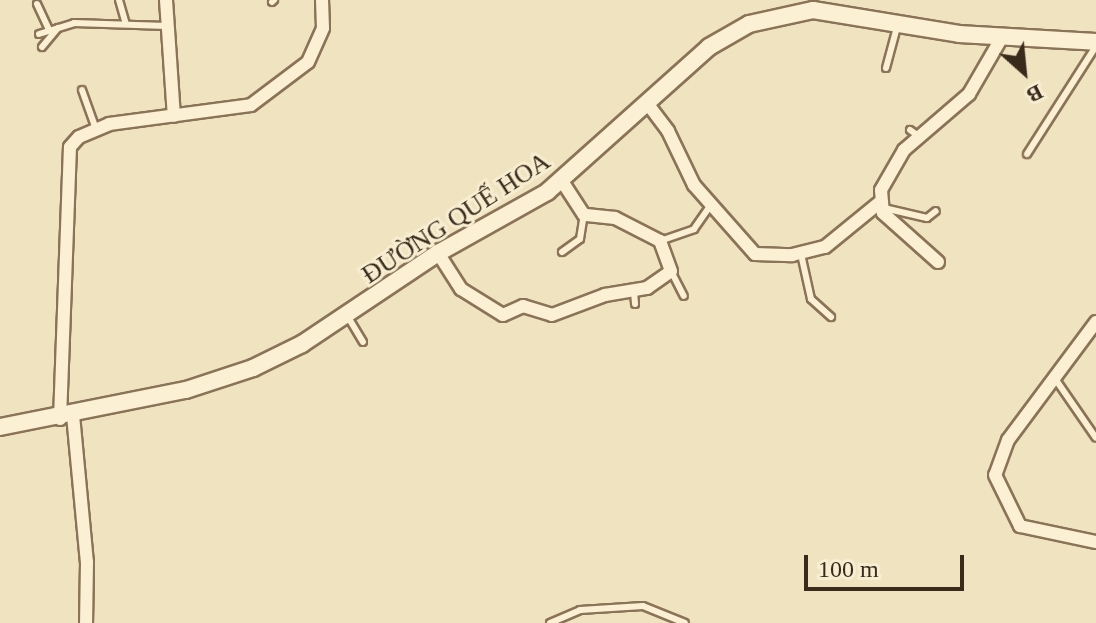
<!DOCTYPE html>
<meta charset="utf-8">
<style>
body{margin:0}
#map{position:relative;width:1096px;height:623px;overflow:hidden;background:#f0e3c0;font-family:Georgia,serif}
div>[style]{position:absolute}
.roads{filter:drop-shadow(2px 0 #8a7357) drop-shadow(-2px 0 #8a7357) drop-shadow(0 2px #8a7357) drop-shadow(0 -2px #8a7357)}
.lane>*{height:6px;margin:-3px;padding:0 3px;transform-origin:3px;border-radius:3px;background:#fbf0d4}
.street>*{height:12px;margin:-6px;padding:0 6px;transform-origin:6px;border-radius:6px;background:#fbf0d4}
.secondary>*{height:16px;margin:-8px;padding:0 8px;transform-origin:8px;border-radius:8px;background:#fbf0d4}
span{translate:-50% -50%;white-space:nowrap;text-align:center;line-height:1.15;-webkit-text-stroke:6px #f7edd0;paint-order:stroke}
.street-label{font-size:26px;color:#392b1c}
.north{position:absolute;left:984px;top:32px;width:80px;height:80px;-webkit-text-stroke:6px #f7edd0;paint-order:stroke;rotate:153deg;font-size:22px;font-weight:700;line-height:32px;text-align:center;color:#392b1c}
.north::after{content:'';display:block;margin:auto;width:28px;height:36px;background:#392b1c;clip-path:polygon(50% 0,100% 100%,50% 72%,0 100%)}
.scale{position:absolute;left:804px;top:555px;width:160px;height:36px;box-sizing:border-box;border:4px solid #392b1c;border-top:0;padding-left:10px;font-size:24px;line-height:28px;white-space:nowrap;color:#392b1c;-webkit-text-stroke:6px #f7edd0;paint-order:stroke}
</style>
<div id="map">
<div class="roads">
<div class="lane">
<i style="left:119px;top:0;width:25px;rotate:74deg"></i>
<i style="left:272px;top:2px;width:3px;rotate:-45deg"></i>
<i style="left:37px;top:4px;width:29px;rotate:65deg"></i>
<i style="left:39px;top:34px;width:37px;rotate:-17deg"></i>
<i style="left:74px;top:23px;width:93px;rotate:1.8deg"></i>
<i style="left:42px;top:47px;width:25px;rotate:-50deg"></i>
<i style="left:886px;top:68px;width:42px;rotate:-75deg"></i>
<i style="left:82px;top:90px;width:41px;rotate:70.3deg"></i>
<i style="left:910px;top:130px;width:12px;rotate:35deg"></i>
<i style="left:1027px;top:154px;width:128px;rotate:-57.4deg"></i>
<i style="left:884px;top:208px;width:44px;rotate:13.1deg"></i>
<i style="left:927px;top:218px;width:11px;rotate:-38deg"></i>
<i style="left:660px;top:241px;width:36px;rotate:-19deg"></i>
<i style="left:694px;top:229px;width:28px;rotate:-55deg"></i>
<i style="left:562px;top:252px;width:22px;rotate:-36deg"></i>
<i style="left:580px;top:239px;width:24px;rotate:-81deg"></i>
<i style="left:801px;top:254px;width:46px;rotate:77.5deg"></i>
<i style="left:811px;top:299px;width:27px;rotate:42deg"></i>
<i style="left:671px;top:271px;width:28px;rotate:63deg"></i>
<i style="left:634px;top:292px;width:12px;rotate:85deg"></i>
<i style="left:348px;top:317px;width:29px;rotate:59deg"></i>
<i style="left:1056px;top:380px;width:70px;rotate:55.4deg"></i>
<i style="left:550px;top:623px;width:33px;rotate:-23deg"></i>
<i style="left:580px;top:610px;width:63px;rotate:-3.6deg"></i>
<i style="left:643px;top:606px;width:45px;rotate:22deg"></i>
</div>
<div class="street">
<i style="left:166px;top:0;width:116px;rotate:86.1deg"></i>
<i style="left:647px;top:103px;width:35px;rotate:53deg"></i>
<i style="left:668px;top:131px;width:60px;rotate:64.3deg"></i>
<i style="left:694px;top:185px;width:92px;rotate:48.5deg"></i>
<i style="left:755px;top:254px;width:37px;rotate:2deg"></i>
<i style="left:792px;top:255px;width:34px;rotate:-14deg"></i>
<i style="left:825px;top:247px;width:70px;rotate:-39.2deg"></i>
<i style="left:438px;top:253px;width:43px;rotate:57.4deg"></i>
<i style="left:461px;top:289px;width:49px;rotate:31.8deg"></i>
<i style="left:503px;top:315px;width:22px;rotate:-24deg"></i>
<i style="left:523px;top:306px;width:30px;rotate:17deg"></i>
<i style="left:552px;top:315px;width:57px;rotate:-20.7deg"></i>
<i style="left:605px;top:295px;width:43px;rotate:-9.5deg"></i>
<i style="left:647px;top:288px;width:29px;rotate:-35deg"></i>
<i style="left:671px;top:271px;width:32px;rotate:-110deg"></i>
<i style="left:660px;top:241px;width:51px;rotate:-152.9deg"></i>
<i style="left:615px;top:218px;width:31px;rotate:-174deg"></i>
<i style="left:584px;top:215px;width:40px;rotate:-122.9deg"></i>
<i style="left:938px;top:262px;width:74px;rotate:-138.3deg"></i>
<i style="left:883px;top:213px;width:23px;rotate:-95deg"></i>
<i style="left:881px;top:190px;width:46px;rotate:-60.1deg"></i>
<i style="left:904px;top:150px;width:86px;rotate:-40.7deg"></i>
<i style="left:969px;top:94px;width:66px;rotate:-59.9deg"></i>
<i style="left:1096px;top:322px;width:147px;rotate:126.7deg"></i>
<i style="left:1008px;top:440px;width:37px;rotate:110deg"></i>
<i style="left:995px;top:475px;width:57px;rotate:63.9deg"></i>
<i style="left:1020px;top:526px;width:78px;rotate:11.9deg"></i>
<i style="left:73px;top:415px;width:148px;rotate:84.6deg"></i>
<i style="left:87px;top:562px;width:61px;rotate:90.9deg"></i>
<i style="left:60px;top:419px;width:272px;rotate:-87.9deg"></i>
<i style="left:70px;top:147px;width:13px;rotate:-48deg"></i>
<i style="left:79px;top:137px;width:33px;rotate:-23deg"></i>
<i style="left:109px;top:124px;width:143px;rotate:-7.6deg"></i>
<i style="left:251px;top:105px;width:71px;rotate:-37deg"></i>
<i style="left:308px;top:62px;width:37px;rotate:-66deg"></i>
<i style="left:323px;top:28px;width:28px;rotate:-92deg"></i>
</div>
<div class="secondary">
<i style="left:0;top:427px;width:190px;rotate:-11.3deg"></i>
<i style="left:186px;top:390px;width:71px;rotate:-18.2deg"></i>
<i style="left:253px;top:368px;width:55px;rotate:-26.1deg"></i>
<i style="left:302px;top:344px;width:164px;rotate:-33.8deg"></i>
<i style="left:438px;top:253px;width:125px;rotate:-29.2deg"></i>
<i style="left:547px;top:192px;width:217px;rotate:-41.8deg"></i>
<i style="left:709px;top:47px;width:46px;rotate:-29.9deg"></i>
<i style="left:749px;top:24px;width:66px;rotate:-12.3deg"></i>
<i style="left:813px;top:10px;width:148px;rotate:9.3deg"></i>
<i style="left:959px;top:34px;width:137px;rotate:3.3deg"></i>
</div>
</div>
<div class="street-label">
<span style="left:456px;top:218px;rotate:-33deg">ĐƯỜNG QUẾ HOA</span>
</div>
<div class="north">B</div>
<div class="scale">100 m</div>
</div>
